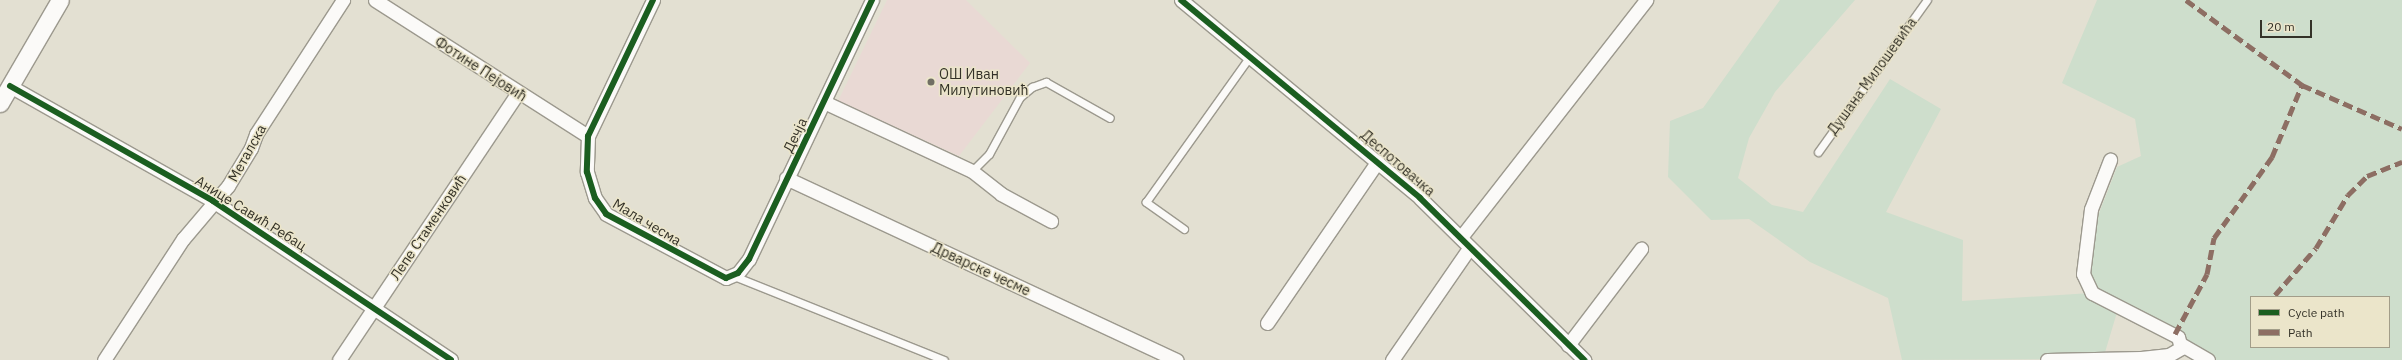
<!DOCTYPE html>
<meta charset="utf-8">
<style>
body{margin:0}
#map{position:relative;width:2402px;height:360px;overflow:hidden;background:#e3e0d2;font-family:"IBM Plex Sans",sans-serif}
div>[style]{position:absolute}
.education>*{inset:0;background:#e9d9d4}
.green>*{inset:0;background:#cedecc}
.roads{filter:drop-shadow(1px 0 #9c998e) drop-shadow(-1px 0 #9c998e) drop-shadow(0 1px #9c998e) drop-shadow(0 -1px #9c998e)}
.service>*{height:7px;margin:-3.5px;padding:0 3.5px;transform-origin:3.5px;border-radius:3.5px;background:#fbfaf8}
.minor>*{height:13px;margin:-6.5px;padding:0 6.5px;transform-origin:6.5px;border-radius:6.5px;background:#fbfaf8}
.tertiary>*{height:17px;margin:-8.5px;padding:0 8.5px;transform-origin:8.5px;border-radius:8.5px;background:#fbfaf8}
.quiet>*{height:5px;margin-top:-2.5px;transform-origin:0;background:repeating-linear-gradient(90deg,#8d6e63 0 10px,transparent 0 15px)}
.cycleway>*{height:6px;margin:-3px;padding:0 3px;transform-origin:3px;border-radius:3px;background:#1b5e20}
.dots>*{width:11px;height:11px;translate:-50% -50%;box-sizing:border-box;border:2px solid #ebe5ca;border-radius:50%}
span{translate:-50% -50%;white-space:nowrap;text-align:center;line-height:1.15;-webkit-text-stroke:3px #ebe5ca;paint-order:stroke}
.street-label{font-size:14px;color:#343228}
.poi-label{font-size:14px;color:#343228}
.left{translate:0 -50%;text-align:left}
.legend{position:absolute;left:2250px;top:296px;width:140px;height:52px;box-sizing:border-box;background:#ebe5ca;border:1px solid #a29d89;margin:0;padding:5px 7px;list-style:none;font-size:12px;color:#343228}
.legend li{display:flex;align-items:center;gap:8px;height:20px}
.legend b{width:20px;border:1px solid #a29d89}
.scale{position:absolute;left:2260px;top:20px;width:52px;height:18px;box-sizing:border-box;border:2px solid #343228;border-top:0;padding-left:5px;font-size:12px;line-height:14px;white-space:nowrap;color:#343228;-webkit-text-stroke:3px #ebe5ca;paint-order:stroke}
</style>
<div id="map">
<div class="education">
<i style="clip-path:polygon(887px 0,966px 0,1030px 63px,959px 156px,838px 101px)"></i>
</div>
<div class="green">
<i style="clip-path:polygon(evenodd,1780px 0,1855px 0,1775px 92px,1749px 138px,1738px 178px,1772px 205px,1803px 212px,1890px 79px,1941px 109px,1886px 212px,1963px 240px,1962px 301px,2091px 293px,2082px 257px,2117px 167px,2141px 156px,2135px 119px,2062px 83px,2097px 0,2402px 0,2402px 360px,2200px 360px,2118px 309px,2103px 359px,1902px 360px,1888px 298px,1810px 262px,1749px 219px,1711px 220px,1668px 177px,1670px 121px,1703px 108px,1780px 0,2251px 297px,2389px 297px,2389px 347px,2251px 347px,2251px 297px)"></i>
</div>
<div class="roads">
<div class="service">
<i style="left:1818px;top:152px;width:187px;rotate:-54.4deg"></i>
<i style="left:972px;top:171px;width:24px;rotate:-45deg"></i>
<i style="left:989px;top:154px;width:65px;rotate:-61.5deg"></i>
<i style="left:1020px;top:97px;width:16px;rotate:-40deg"></i>
<i style="left:1032px;top:87px;width:15px;rotate:-20deg"></i>
<i style="left:1046px;top:82px;width:73px;rotate:29.4deg"></i>
<i style="left:1184px;top:229px;width:47px;rotate:-144.6deg"></i>
<i style="left:1146px;top:202px;width:179px;rotate:-54.5deg"></i>
<i style="left:734px;top:276px;width:226px;rotate:21.8deg"></i>
</div>
<div class="minor">
<i style="left:375px;top:0;width:253px;rotate:32.6deg"></i>
<i style="left:653px;top:0;width:151px;rotate:115.5deg"></i>
<i style="left:588px;top:136px;width:36px;rotate:92deg"></i>
<i style="left:587px;top:172px;width:27px;rotate:73deg"></i>
<i style="left:595px;top:198px;width:19px;rotate:55deg"></i>
<i style="left:606px;top:214px;width:136px;rotate:28.1deg"></i>
<i style="left:726px;top:278px;width:13px;rotate:-23deg"></i>
<i style="left:738px;top:273px;width:18px;rotate:-52deg"></i>
<i style="left:749px;top:259px;width:287px;rotate:-64.6deg"></i>
<i style="left:1181px;top:0;width:310px;rotate:39.6deg"></i>
<i style="left:1420px;top:198px;width:231px;rotate:44.6deg"></i>
<i style="left:10px;top:86px;width:233px;rotate:29.5deg"></i>
<i style="left:213px;top:201px;width:286px;rotate:33.7deg"></i>
<i style="left:824px;top:102px;width:163px;rotate:25deg"></i>
<i style="left:972px;top:171px;width:37px;rotate:38deg"></i>
<i style="left:1001px;top:194px;width:57px;rotate:28.4deg"></i>
<i style="left:786px;top:178px;width:431px;rotate:25deg"></i>
<i style="left:1461px;top:237px;width:301px;rotate:-52deg"></i>
<i style="left:1267px;top:323px;width:196px;rotate:-55.6deg"></i>
<i style="left:1568px;top:345px;width:121px;rotate:-52.8deg"></i>
<i style="left:2182px;top:345px;width:30px;rotate:30deg"></i>
<i style="left:104px;top:360px;width:145px;rotate:-56.9deg"></i>
<i style="left:183px;top:239px;width:70px;rotate:-49.7deg"></i>
<i style="left:228px;top:186px;width:44px;rotate:-58.8deg"></i>
<i style="left:251px;top:148px;width:15px;rotate:-70deg"></i>
<i style="left:256px;top:134px;width:160px;rotate:-57deg"></i>
<i style="left:339px;top:360px;width:320px;rotate:-56.2deg"></i>
<i style="left:1392px;top:360px;width:137px;rotate:-55.4deg"></i>
<i style="left:2047px;top:360px;width:94px;rotate:-1.2deg"></i>
<i style="left:2141px;top:358px;width:28px;rotate:-6deg"></i>
<i style="left:2169px;top:355px;width:14px;rotate:-30deg"></i>
<i style="left:2181px;top:348px;width:11px;rotate:-105deg"></i>
<i style="left:2178px;top:337px;width:97px;rotate:-152.9deg"></i>
<i style="left:2092px;top:293px;width:21px;rotate:-115deg"></i>
<i style="left:2083px;top:274px;width:65px;rotate:-83deg"></i>
<i style="left:2091px;top:209px;width:53px;rotate:-68.8deg"></i>
</div>
<div class="tertiary">
<i style="left:0;top:103px;width:119px;rotate:-59.8deg"></i>
</div>
</div>
<div class="quiet">
<i style="left:2186px;top:0;width:144px;rotate:36.2deg"></i>
<i style="left:2302px;top:85px;width:109px;rotate:23.7deg"></i>
<i style="left:2275px;top:295px;width:62px;rotate:-48.9deg"></i>
<i style="left:2316px;top:248px;width:62px;rotate:-58.9deg"></i>
<i style="left:2348px;top:195px;width:27px;rotate:-45deg"></i>
<i style="left:2367px;top:176px;width:38px;rotate:-22deg"></i>
<i style="left:2175px;top:334px;width:68px;rotate:-61.9deg"></i>
<i style="left:2207px;top:274px;width:37px;rotate:-79deg"></i>
<i style="left:2214px;top:238px;width:100px;rotate:-54.4deg"></i>
<i style="left:2272px;top:157px;width:78px;rotate:-67.4deg"></i>
</div>
<div class="cycleway">
<i style="left:653px;top:0;width:151px;rotate:115.5deg"></i>
<i style="left:588px;top:136px;width:36px;rotate:92deg"></i>
<i style="left:587px;top:172px;width:27px;rotate:73deg"></i>
<i style="left:595px;top:198px;width:19px;rotate:55deg"></i>
<i style="left:606px;top:214px;width:136px;rotate:28.1deg"></i>
<i style="left:726px;top:278px;width:13px;rotate:-23deg"></i>
<i style="left:738px;top:273px;width:18px;rotate:-52deg"></i>
<i style="left:749px;top:259px;width:287px;rotate:-64.6deg"></i>
<i style="left:1181px;top:0;width:310px;rotate:39.6deg"></i>
<i style="left:1420px;top:198px;width:231px;rotate:44.6deg"></i>
<i style="left:10px;top:86px;width:233px;rotate:29.5deg"></i>
<i style="left:213px;top:201px;width:286px;rotate:33.7deg"></i>
</div>
<div class="dots">
<i style="left:931px;top:82px;background:#716f64"></i>
</div>
<div class="street-label">
<span style="left:481px;top:69px;rotate:33deg">Фотине Пејовић</span>
<span style="left:1872px;top:76px;rotate:-54deg">Душана Милошевића</span>
<span style="left:795px;top:135px;rotate:-64deg">Дечја</span>
<span style="left:247px;top:153px;rotate:-61deg">Металска</span>
<span style="left:1398px;top:163px;rotate:41deg">Деспотовачка</span>
<span style="left:251px;top:213px;rotate:32deg">Анице Савић Ребац</span>
<span style="left:647px;top:222px;rotate:31deg">Мала чесма</span>
<span style="left:428px;top:227px;rotate:-56deg">Лепе Стаменковић</span>
<span style="left:981px;top:269px;rotate:25deg">Дрварске чесме</span>
</div>
<div class="poi-label">
<span class="left" style="left:939px;top:82px">ОШ Иван<br>Милутиновић</span>
</div>
<ul class="legend">
<li><b style="height:5px;background:#1b5e20"></b>Cycle path</li>
<li><b style="height:5px;background:#8d6e63"></b>Path</li>
</ul>
<div class="scale">20 m</div>
</div>
